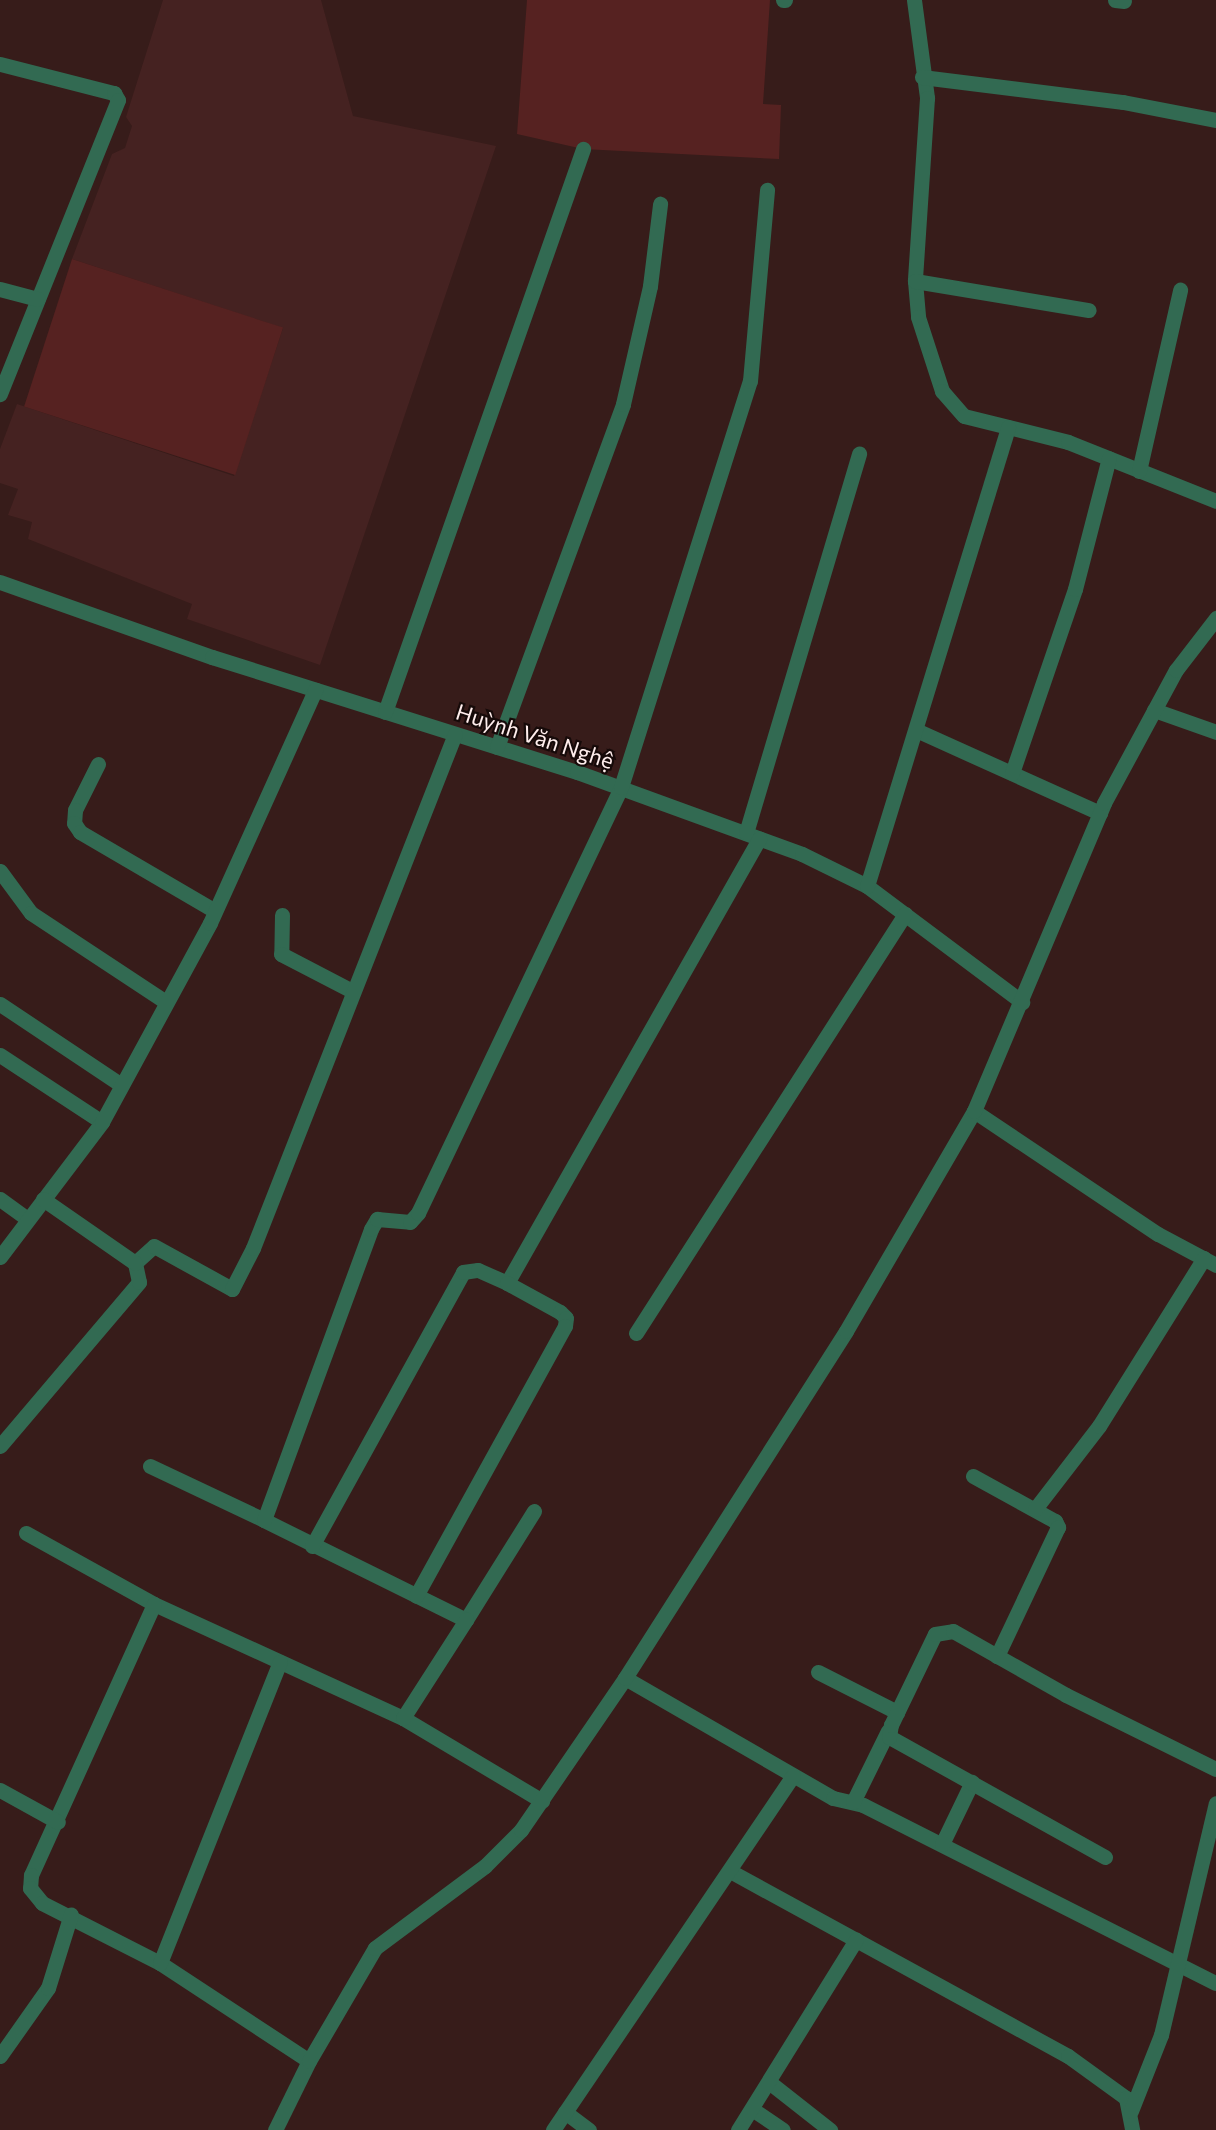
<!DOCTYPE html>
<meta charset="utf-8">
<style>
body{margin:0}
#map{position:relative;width:1216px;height:2130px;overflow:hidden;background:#371c1a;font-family:Commissioner,sans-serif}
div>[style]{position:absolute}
.built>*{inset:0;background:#452221}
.green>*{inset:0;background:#562221;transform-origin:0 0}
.minor>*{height:15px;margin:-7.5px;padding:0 7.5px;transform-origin:7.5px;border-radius:7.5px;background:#326a52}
span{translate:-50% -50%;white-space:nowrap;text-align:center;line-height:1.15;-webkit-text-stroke:4.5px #160a09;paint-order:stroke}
.street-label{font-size:22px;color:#ffeeed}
</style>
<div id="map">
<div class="built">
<i style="clip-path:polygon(163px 0,321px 0,353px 116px,496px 146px,320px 665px,187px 619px,192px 604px,28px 539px,32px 522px,8px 515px,18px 489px,0 483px,0 449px,17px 404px,234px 476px,283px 328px,72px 259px,112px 154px,125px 148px,132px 126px,126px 117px)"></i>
</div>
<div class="green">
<i style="clip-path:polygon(527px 0,770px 0,763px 104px,781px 105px,779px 159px,583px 149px,517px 134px)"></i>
<i style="left:72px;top:259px;width:222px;height:155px;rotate:18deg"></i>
</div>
<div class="minor">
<i style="left:783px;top:0;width:2px"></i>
<i style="left:914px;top:0;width:99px;rotate:82.4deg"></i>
<i style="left:927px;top:98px;width:183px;rotate:93.8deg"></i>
<i style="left:915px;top:281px;width:36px;rotate:85deg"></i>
<i style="left:918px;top:317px;width:78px;rotate:72deg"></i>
<i style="left:942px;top:391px;width:33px;rotate:49deg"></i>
<i style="left:964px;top:416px;width:107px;rotate:14deg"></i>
<i style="left:1068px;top:442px;width:159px;rotate:21.7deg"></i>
<i style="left:1115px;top:0;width:9px;rotate:6deg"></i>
<i style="left:0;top:64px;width:118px;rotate:14.3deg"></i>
<i style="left:114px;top:93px;width:8px;rotate:60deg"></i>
<i style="left:118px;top:100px;width:317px;rotate:111.9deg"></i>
<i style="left:922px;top:77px;width:203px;rotate:7.1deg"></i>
<i style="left:1123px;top:102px;width:95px;rotate:11deg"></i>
<i style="left:915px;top:281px;width:176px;rotate:9.5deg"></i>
<i style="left:0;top:289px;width:39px;rotate:15deg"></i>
<i style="left:1139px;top:471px;width:186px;rotate:-77.2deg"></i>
<i style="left:0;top:582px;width:225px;rotate:19.5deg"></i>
<i style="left:212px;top:657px;width:383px;rotate:17.5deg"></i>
<i style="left:577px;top:772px;width:239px;rotate:20deg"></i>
<i style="left:802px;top:854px;width:72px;rotate:26.2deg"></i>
<i style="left:867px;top:886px;width:194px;rotate:36.8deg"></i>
<i style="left:1154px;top:710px;width:66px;rotate:19.5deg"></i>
<i style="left:385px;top:712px;width:597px;rotate:-70.62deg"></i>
<i style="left:916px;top:730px;width:202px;rotate:24.3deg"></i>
<i style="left:497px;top:747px;width:365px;rotate:-69.8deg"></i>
<i style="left:623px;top:404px;width:121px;rotate:-77.1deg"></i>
<i style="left:650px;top:286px;width:83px;rotate:-83deg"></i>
<i style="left:98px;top:764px;width:51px;rotate:116.6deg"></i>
<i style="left:75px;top:810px;width:13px;rotate:94deg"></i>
<i style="left:74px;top:823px;width:11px;rotate:56deg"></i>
<i style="left:80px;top:832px;width:156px;rotate:30.3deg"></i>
<i style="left:1012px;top:773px;width:194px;rotate:-71.1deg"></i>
<i style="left:1075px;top:589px;width:135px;rotate:-75.5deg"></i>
<i style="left:746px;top:833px;width:396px;rotate:-73.4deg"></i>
<i style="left:0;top:871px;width:52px;rotate:53.6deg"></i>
<i style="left:31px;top:913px;width:162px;rotate:33.4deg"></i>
<i style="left:867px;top:886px;width:480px;rotate:-72.9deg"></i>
<i style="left:282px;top:915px;width:39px;rotate:91deg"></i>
<i style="left:281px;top:954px;width:80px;rotate:27.5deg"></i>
<i style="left:0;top:1004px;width:144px;rotate:33.7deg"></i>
<i style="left:0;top:1055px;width:122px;rotate:33.3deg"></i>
<i style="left:974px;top:1111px;width:221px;rotate:33.8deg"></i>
<i style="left:1158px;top:1234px;width:66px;rotate:28.1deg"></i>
<i style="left:0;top:1199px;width:34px;rotate:36deg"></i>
<i style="left:0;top:1257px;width:169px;rotate:-52.9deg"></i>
<i style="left:102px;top:1122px;width:226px;rotate:-61.5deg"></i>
<i style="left:210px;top:923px;width:256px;rotate:-65.7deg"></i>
<i style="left:135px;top:1263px;width:25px;rotate:-42deg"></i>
<i style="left:154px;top:1246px;width:89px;rotate:28.9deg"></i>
<i style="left:232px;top:1289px;width:46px;rotate:-62.9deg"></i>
<i style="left:253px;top:1248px;width:552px;rotate:-68.55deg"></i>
<i style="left:507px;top:1283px;width:511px;rotate:-60.42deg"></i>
<i style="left:636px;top:1333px;width:498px;rotate:-57.3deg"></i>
<i style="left:0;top:1446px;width:215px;rotate:-49.7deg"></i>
<i style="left:139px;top:1282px;width:19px;rotate:-102deg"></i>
<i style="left:135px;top:1263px;width:112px;rotate:-145.2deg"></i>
<i style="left:150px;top:1466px;width:126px;rotate:25.3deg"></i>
<i style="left:973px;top:1476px;width:94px;rotate:28.8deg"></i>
<i style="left:1055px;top:1521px;width:7px;rotate:63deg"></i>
<i style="left:1058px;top:1527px;width:143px;rotate:115.3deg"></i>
<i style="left:1035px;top:1509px;width:105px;rotate:-52.4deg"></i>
<i style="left:1099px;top:1426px;width:198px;rotate:-58deg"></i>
<i style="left:534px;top:1511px;width:128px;rotate:122deg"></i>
<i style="left:466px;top:1620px;width:225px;rotate:-153.7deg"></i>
<i style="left:264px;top:1520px;width:310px;rotate:-69.8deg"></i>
<i style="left:371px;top:1229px;width:12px;rotate:-59deg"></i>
<i style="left:377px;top:1219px;width:33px;rotate:5deg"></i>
<i style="left:410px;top:1222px;width:12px;rotate:-48deg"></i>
<i style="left:418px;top:1213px;width:472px;rotate:-64.5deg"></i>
<i style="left:621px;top:787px;width:426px;rotate:-72.4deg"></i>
<i style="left:750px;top:381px;width:192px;rotate:-84.9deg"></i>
<i style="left:26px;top:1533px;width:146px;rotate:29deg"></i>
<i style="left:154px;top:1604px;width:274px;rotate:24.6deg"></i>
<i style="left:403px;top:1718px;width:162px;rotate:30.8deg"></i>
<i style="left:312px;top:1546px;width:313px;rotate:-61.1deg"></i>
<i style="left:463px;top:1272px;width:15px;rotate:-8deg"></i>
<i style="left:478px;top:1270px;width:32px;rotate:24deg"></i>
<i style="left:507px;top:1283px;width:60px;rotate:28.7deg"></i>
<i style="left:560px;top:1312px;width:8px;rotate:45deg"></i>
<i style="left:566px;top:1318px;width:8px;rotate:97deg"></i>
<i style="left:565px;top:1326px;width:308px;rotate:118.9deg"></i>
<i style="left:154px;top:1604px;width:298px;rotate:114.4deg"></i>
<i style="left:31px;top:1875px;width:13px;rotate:94deg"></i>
<i style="left:30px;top:1888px;width:19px;rotate:51deg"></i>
<i style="left:42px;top:1903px;width:132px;rotate:27deg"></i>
<i style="left:160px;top:1963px;width:178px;rotate:33.3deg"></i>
<i style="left:818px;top:1672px;width:89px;rotate:26.9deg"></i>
<i style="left:625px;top:1678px;width:240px;rotate:30deg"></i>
<i style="left:833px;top:1798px;width:31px;rotate:13deg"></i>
<i style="left:863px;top:1805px;width:395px;rotate:26.8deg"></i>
<i style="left:403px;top:1718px;width:117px;rotate:-57.3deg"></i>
<i style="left:0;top:1790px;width:66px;rotate:28.9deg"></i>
<i style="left:853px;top:1802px;width:79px;rotate:-63.8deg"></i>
<i style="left:942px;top:1844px;width:69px;rotate:-64.2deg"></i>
<i style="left:1105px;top:1857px;width:247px;rotate:-150.9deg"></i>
<i style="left:889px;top:1737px;width:12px;rotate:-81deg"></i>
<i style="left:891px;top:1725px;width:101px;rotate:-64.2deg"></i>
<i style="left:935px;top:1634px;width:18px;rotate:-9deg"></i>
<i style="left:953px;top:1631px;width:130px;rotate:29.5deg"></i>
<i style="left:1066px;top:1695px;width:167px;rotate:26.3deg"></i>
<i style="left:730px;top:1871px;width:385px;rotate:28.7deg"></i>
<i style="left:1068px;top:2056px;width:72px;rotate:35.9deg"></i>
<i style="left:1126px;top:2098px;width:33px;rotate:79deg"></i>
<i style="left:160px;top:1963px;width:324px;rotate:-68.3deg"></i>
<i style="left:0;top:2056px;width:83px;rotate:-54.8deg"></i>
<i style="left:48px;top:1988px;width:77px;rotate:-72.7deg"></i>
<i style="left:769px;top:2082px;width:78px;rotate:38.2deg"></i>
<i style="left:752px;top:2109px;width:37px;rotate:34deg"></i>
<i style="left:1131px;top:2111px;width:82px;rotate:-68.5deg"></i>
<i style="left:1161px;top:2035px;width:238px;rotate:-76.7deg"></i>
<i style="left:565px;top:2112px;width:30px;rotate:37deg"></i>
<i style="left:275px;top:2130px;width:77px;rotate:-63.8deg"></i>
<i style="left:309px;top:2061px;width:131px;rotate:-59.7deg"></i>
<i style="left:375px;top:1948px;width:137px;rotate:-36.7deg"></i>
<i style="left:485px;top:1866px;width:51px;rotate:-45deg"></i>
<i style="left:521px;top:1830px;width:184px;rotate:-55.6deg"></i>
<i style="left:625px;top:1678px;width:411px;rotate:-57.5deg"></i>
<i style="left:846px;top:1331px;width:255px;rotate:-59.8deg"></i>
<i style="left:974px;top:1111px;width:334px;rotate:-67.1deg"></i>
<i style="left:1104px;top:803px;width:151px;rotate:-61.6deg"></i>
<i style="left:1176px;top:670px;width:66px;rotate:-52.4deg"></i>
<i style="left:553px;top:2130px;width:428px;rotate:-55.9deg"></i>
<i style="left:738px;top:2130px;width:224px;rotate:-58.2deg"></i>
</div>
<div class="street-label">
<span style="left:535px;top:736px;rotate:18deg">Huỳnh Văn Nghệ</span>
</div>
</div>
